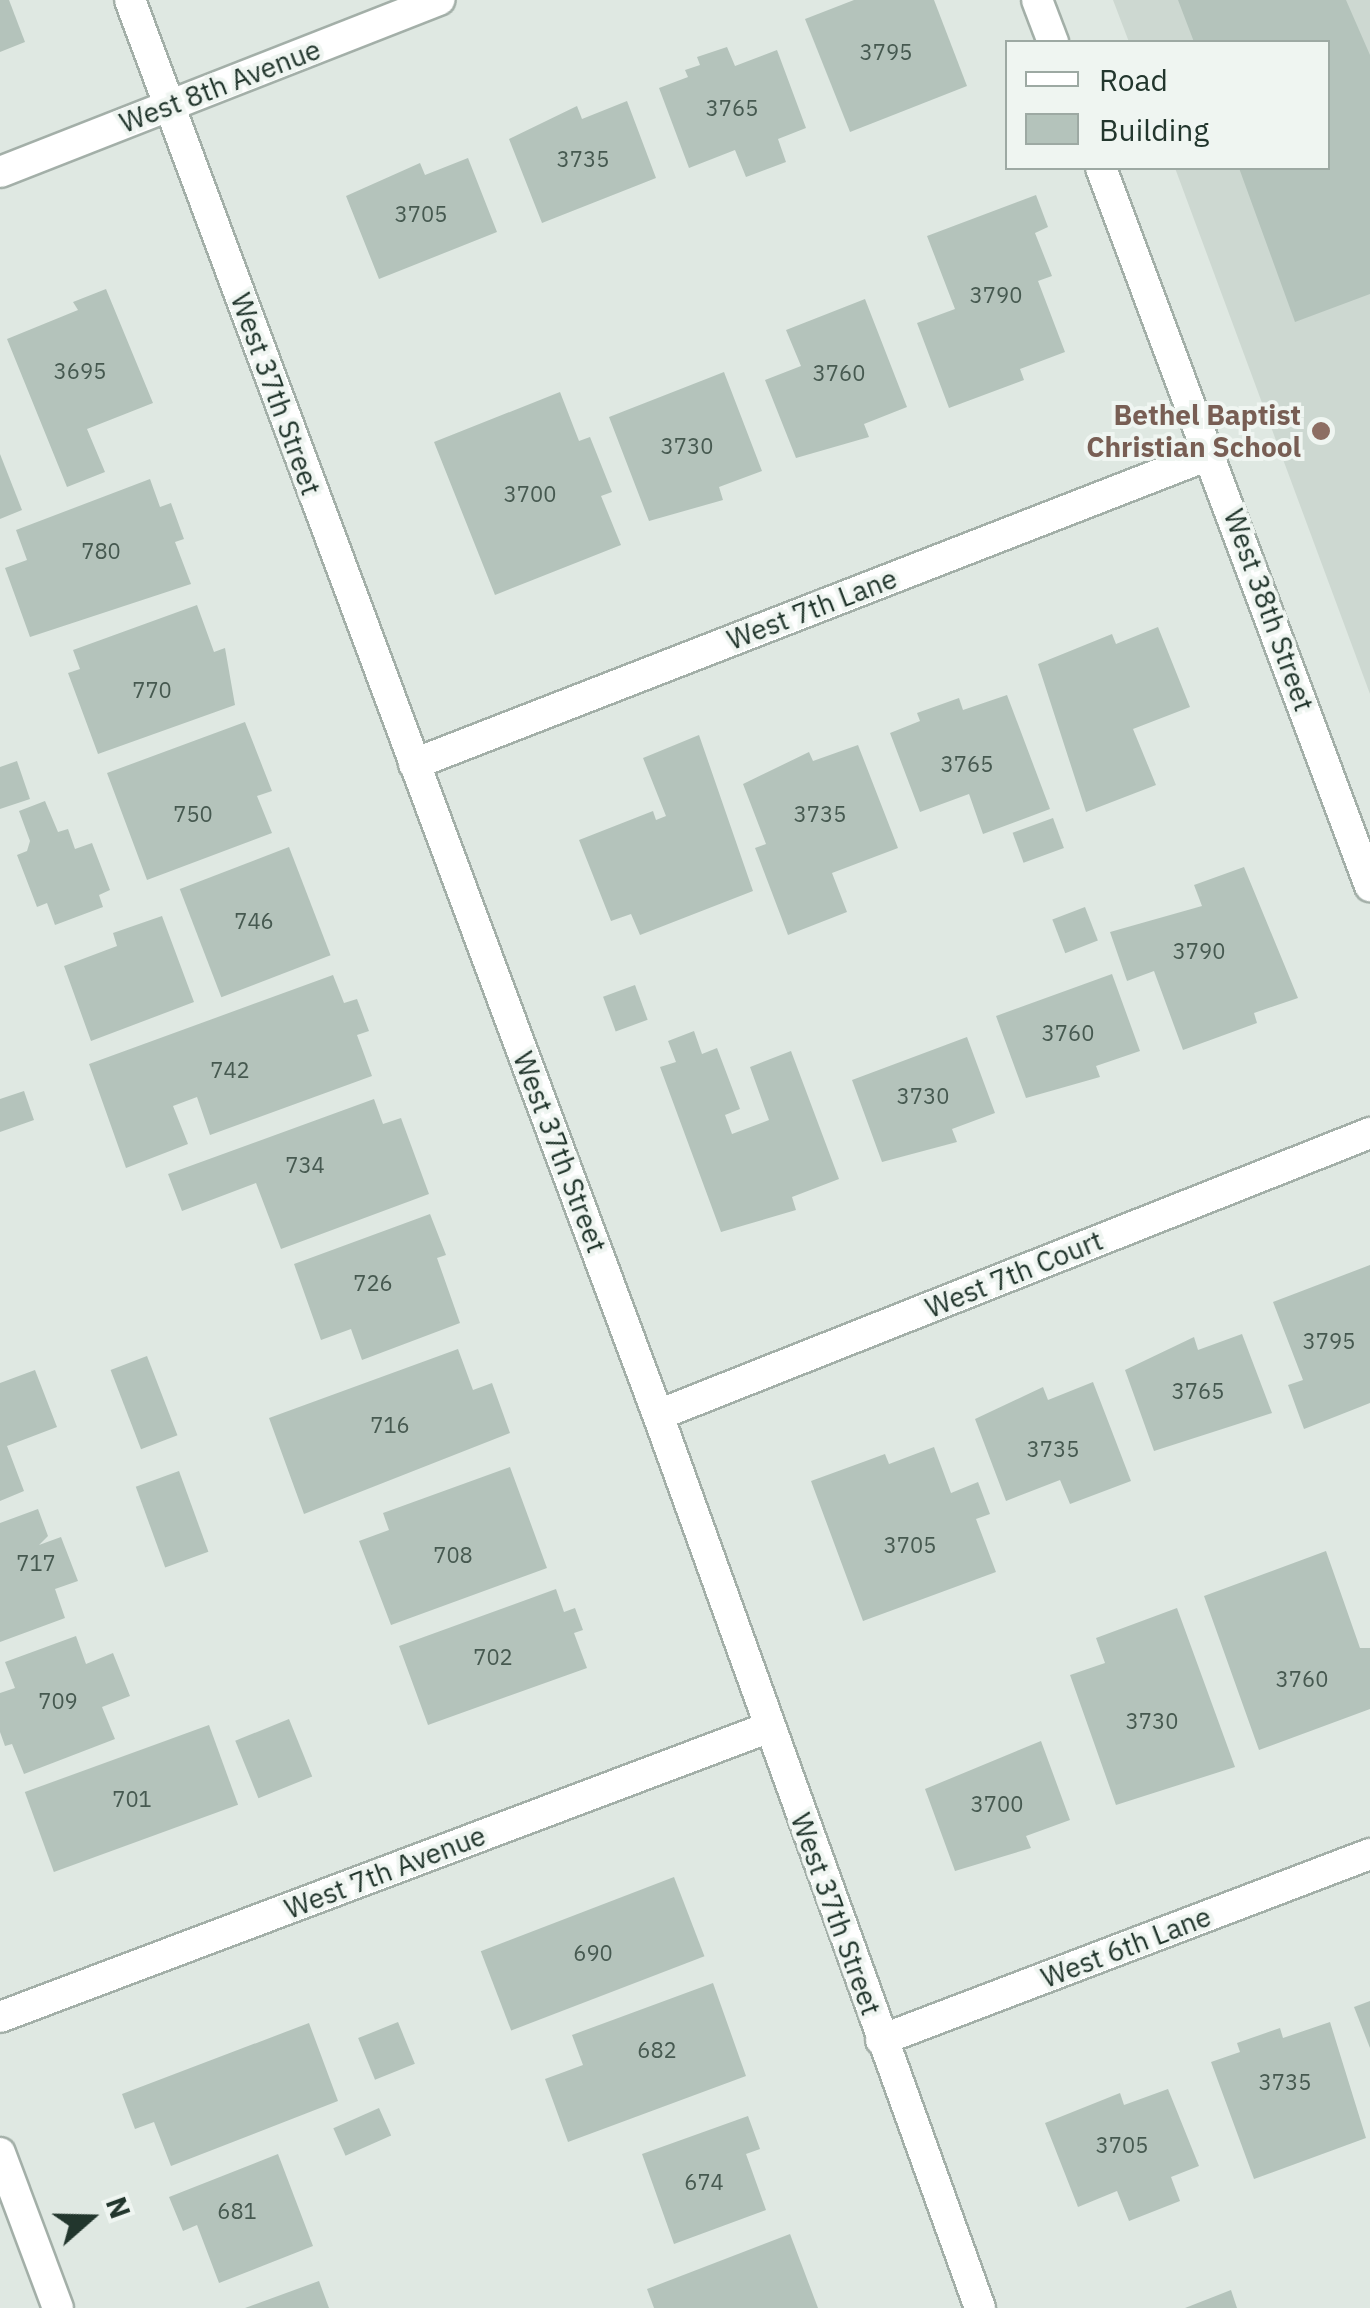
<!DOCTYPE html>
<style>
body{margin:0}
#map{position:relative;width:1370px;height:2308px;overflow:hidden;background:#dfe8e2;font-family:"IBM Plex Sans",sans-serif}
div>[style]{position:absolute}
.built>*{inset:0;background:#cdd8d1}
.building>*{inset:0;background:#b4c3bb;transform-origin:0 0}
.roads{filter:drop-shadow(2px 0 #a3afa8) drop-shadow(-2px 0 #a3afa8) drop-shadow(0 2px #a3afa8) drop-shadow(0 -2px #a3afa8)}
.minor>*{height:30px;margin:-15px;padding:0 15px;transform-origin:15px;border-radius:15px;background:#fff}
.tertiary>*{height:30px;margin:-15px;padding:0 15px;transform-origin:15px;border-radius:15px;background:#fff}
.dots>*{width:28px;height:28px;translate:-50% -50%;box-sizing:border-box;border:5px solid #eff5f1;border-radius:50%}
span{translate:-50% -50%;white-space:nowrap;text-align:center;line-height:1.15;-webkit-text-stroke:8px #eff5f1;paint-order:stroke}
.number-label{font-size:22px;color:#465950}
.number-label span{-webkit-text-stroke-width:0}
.street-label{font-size:28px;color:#22362d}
.education-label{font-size:28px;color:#785e54;font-weight:700}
.right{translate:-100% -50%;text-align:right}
.legend{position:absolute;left:1005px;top:40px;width:325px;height:130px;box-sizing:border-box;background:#eff5f1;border:2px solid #9da9a3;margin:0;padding:12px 18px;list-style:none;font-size:30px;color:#22362d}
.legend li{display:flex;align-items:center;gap:20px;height:50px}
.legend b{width:50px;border:2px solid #9da9a3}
.north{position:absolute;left:40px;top:2168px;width:100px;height:100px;-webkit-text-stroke:8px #eff5f1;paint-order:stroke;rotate:70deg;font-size:28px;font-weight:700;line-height:40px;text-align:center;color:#22362d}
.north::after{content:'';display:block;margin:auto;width:35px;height:45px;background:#22362d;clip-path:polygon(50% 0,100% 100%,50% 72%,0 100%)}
</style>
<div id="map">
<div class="built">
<i style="clip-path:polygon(1113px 0,1370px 0,1370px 694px,1175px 168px,1328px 168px,1328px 42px,1129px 42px)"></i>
</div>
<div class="building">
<i style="clip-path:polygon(0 0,9px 0,25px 42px,0 52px)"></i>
<i style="clip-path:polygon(854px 0,934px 0,967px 86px,850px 132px,805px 19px)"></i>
<i style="clip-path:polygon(1178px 0,1346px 0,1370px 55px,1370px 294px,1295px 322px,1239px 168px,1328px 168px,1328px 42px,1194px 42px)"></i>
<i style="clip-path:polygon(727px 47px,735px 66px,777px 50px,806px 128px,778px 139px,786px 162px,746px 177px,735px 150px,689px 168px,659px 88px,688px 77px,685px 70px,700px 65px,697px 57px)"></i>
<i style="clip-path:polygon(627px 101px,656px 178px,542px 223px,509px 139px,577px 106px,582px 119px)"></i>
<i style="clip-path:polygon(468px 158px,497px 232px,379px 279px,346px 196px,420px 163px,425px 175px)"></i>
<i style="clip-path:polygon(1036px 195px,1048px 227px,1035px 233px,1052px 276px,1038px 281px,1065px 352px,1020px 369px,1024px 380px,949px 408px,917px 323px,955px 309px,927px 236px)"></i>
<i style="clip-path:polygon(106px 289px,153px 403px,87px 429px,105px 472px,67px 487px,7px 339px,78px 310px,73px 302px)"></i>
<i style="clip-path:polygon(865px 299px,907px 407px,864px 424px,869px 437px,796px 458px,765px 380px,801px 366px,786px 330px)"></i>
<i style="clip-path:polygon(724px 372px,762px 471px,719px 487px,723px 500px,649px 521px,609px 417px)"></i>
<i style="clip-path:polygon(560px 392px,579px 441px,590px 437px,612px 492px,601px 496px,621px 545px,495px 595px,434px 442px)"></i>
<i style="clip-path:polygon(0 454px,22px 510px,0 519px)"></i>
<i style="clip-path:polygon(150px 479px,160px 507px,171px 503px,184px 539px,175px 542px,191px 584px,30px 637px,5px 568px,27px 560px,16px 530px)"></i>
<i style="clip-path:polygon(197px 605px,214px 652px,225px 648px,235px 705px,98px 754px,68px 673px,80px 669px,73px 650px)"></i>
<i style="clip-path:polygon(1158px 627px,1190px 707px,1133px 729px,1156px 785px,1086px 812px,1038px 664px,1112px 634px,1116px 644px)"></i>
<i style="clip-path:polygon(1007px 695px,1050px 809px,983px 834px,969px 794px,920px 812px,890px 733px,920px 721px,917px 713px,959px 698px,963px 710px)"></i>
<i style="clip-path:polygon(245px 722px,272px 791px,257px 796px,272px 833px,147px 880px,107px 773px)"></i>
<i style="clip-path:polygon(699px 735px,753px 891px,640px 935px,631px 914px,611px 921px,579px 840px,653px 811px,656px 820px,666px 816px,643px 758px)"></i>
<i style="clip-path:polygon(858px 745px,898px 848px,832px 873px,847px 912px,788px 935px,755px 848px,766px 844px,743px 784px,809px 752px,813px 761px)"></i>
<i style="clip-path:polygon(17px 761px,30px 799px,0 809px,0 767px)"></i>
<i style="clip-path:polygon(45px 801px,58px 832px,68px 829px,75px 849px,92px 843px,110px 890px,99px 895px,103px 907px,55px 925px,47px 903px,37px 907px,17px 855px,27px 851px,30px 841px,19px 811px)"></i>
<i style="left:1053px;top:818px;width:32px;height:43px;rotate:70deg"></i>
<i style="left:289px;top:847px;width:116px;height:117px;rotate:69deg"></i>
<i style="clip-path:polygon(1244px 867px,1298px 998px,1254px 1013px,1257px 1023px,1183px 1050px,1154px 971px,1127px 981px,1110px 932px,1202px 906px,1194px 885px)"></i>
<i style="left:1085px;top:907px;width:36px;height:35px;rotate:69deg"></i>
<i style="clip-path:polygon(162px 916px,194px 1002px,91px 1041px,64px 966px,117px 946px,113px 933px)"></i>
<i style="clip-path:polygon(1112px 974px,1140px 1051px,1096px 1066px,1100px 1077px,1026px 1098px,996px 1016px)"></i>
<i style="clip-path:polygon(333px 975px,344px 1003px,357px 999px,369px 1031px,357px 1035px,372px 1076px,210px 1135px,197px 1097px,173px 1106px,188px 1144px,126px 1168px,89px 1064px)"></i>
<i style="left:635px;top:985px;width:37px;height:34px;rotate:70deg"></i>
<i style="clip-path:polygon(694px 1031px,702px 1054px,717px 1048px,740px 1109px,725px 1115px,732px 1134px,769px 1120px,750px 1067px,791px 1051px,839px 1179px,792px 1197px,796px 1210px,721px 1232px,660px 1067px,676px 1062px,668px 1041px)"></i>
<i style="clip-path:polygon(967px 1037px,995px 1113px,952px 1129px,957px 1142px,882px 1162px,852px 1080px)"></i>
<i style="clip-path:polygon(24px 1091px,34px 1120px,0 1132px,0 1099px)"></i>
<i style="clip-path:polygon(374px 1099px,383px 1124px,401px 1118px,429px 1194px,281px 1249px,256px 1183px,182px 1211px,168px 1174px)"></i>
<i style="clip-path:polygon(430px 1214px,446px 1255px,437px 1258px,460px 1323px,362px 1360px,351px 1329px,321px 1340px,294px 1264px)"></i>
<i style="clip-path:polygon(1370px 1265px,1370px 1403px,1304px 1429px,1288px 1385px,1303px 1380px,1273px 1302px)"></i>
<i style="clip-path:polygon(1242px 1334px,1272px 1413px,1154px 1451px,1125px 1370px,1194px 1337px,1198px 1350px)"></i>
<i style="clip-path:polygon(458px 1349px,473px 1390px,492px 1383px,510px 1433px,304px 1514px,269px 1418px)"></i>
<i style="left:147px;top:1356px;width:85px;height:39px;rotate:69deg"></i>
<i style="clip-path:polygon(35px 1370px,57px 1427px,7px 1446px,24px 1491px,0 1501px,0 1383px)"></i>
<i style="clip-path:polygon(1093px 1382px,1131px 1481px,1070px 1504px,1060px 1480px,1006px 1501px,975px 1419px,1043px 1387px,1048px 1400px)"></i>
<i style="clip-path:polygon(934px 1447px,951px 1493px,978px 1482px,990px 1514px,976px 1519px,996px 1572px,863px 1621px,811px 1481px,885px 1454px,889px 1464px)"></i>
<i style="clip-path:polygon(510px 1467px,547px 1568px,391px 1625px,359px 1541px,389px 1530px,383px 1513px)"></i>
<i style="left:179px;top:1471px;width:86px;height:46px;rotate:70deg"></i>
<i style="clip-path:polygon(38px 1509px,48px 1536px,39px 1545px,61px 1537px,78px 1581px,55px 1589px,65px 1618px,0 1642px,0 1523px)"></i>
<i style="clip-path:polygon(1326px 1551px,1360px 1648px,1370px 1648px,1370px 1709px,1259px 1750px,1204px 1596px)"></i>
<i style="clip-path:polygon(556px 1589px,564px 1612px,575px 1608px,583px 1630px,574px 1633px,587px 1668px,428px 1725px,399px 1646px)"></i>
<i style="clip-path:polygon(1177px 1608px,1235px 1767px,1116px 1805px,1070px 1675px,1105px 1663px,1096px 1638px)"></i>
<i style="clip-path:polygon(76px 1636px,86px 1664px,113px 1653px,130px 1696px,102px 1707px,115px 1739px,24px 1774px,12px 1744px,5px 1746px,0 1732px,0 1693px,15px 1688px,5px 1662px)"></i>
<i style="left:289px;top:1719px;width:62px;height:58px;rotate:68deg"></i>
<i style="left:209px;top:1725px;width:85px;height:196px;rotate:70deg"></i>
<i style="clip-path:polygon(1041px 1741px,1070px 1820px,1026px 1836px,1031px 1848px,955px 1871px,925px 1789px)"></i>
<i style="left:674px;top:1877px;width:85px;height:207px;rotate:69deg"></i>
<i style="clip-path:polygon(713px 1983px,746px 2076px,568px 2142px,545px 2079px,583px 2065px,572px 2035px)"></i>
<i style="clip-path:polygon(1370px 2001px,1370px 2048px,1354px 2007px)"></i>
<i style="left:398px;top:2022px;width:45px;height:43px;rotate:68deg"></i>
<i style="clip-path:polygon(1330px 2022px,1366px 2138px,1254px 2179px,1211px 2062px,1240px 2052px,1237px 2043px,1280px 2028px,1283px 2038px)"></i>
<i style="clip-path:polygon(309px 2023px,338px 2101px,171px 2166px,154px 2122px,135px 2129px,122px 2094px)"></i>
<i style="clip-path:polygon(1168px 2089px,1199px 2166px,1171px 2177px,1180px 2201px,1129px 2221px,1117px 2191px,1078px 2207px,1045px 2123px,1120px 2093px,1124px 2105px)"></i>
<i style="left:379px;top:2108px;width:30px;height:50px;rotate:66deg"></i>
<i style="clip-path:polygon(748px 2116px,760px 2149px,746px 2154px,766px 2210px,674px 2244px,642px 2154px)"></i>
<i style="clip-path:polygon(278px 2154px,313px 2246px,219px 2283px,197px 2225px,183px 2231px,169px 2197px)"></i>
<i style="clip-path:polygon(790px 2234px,818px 2308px,654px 2308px,647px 2289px)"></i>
<i style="clip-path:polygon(319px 2281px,329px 2308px,245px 2308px)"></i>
<i style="clip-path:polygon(1231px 2290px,1237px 2308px,1185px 2308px)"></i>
</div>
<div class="roads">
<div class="minor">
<i style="left:1037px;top:0;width:45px;rotate:69.1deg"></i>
<i style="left:1101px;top:168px;width:767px;rotate:69.46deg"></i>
<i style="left:414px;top:764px;width:855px;rotate:-21.25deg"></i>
<i style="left:658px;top:1415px;width:766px;rotate:-21.61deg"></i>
<i style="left:0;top:2017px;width:823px;rotate:-20.64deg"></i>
<i style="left:881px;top:2040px;width:523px;rotate:-20.83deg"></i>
<i style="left:0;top:2153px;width:165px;rotate:69.5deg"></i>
</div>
<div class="tertiary">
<i style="left:130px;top:0;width:1510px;rotate:69.54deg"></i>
<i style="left:658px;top:1415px;width:949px;rotate:70.17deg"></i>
<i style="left:0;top:172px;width:472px;rotate:-21.4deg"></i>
</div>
</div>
<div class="dots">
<i style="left:1321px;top:431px;background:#8d6e63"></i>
</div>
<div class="number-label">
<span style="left:886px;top:52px">3795</span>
<span style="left:732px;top:108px">3765</span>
<span style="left:583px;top:159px">3735</span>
<span style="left:421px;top:214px">3705</span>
<span style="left:996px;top:295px">3790</span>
<span style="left:80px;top:371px">3695</span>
<span style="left:839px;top:373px">3760</span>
<span style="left:687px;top:446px">3730</span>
<span style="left:530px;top:494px">3700</span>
<span style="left:101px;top:551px">780</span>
<span style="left:152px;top:690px">770</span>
<span style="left:967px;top:764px">3765</span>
<span style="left:193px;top:814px">750</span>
<span style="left:820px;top:814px">3735</span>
<span style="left:254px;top:921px">746</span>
<span style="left:1199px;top:951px">3790</span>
<span style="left:1068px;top:1033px">3760</span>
<span style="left:230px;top:1070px">742</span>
<span style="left:923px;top:1096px">3730</span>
<span style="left:305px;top:1165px">734</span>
<span style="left:373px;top:1283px">726</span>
<span style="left:1329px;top:1341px">3795</span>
<span style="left:1198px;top:1391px">3765</span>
<span style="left:390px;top:1425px">716</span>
<span style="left:1053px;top:1449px">3735</span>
<span style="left:910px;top:1545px">3705</span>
<span style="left:453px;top:1555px">708</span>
<span style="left:36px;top:1563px">717</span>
<span style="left:493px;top:1657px">702</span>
<span style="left:1302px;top:1679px">3760</span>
<span style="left:58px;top:1701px">709</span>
<span style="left:1152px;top:1721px">3730</span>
<span style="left:132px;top:1799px">701</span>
<span style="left:997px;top:1804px">3700</span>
<span style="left:593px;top:1953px">690</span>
<span style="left:657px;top:2050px">682</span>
<span style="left:1285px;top:2082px">3735</span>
<span style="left:1122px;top:2145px">3705</span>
<span style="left:704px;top:2182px">674</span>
<span style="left:237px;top:2211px">681</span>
</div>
<div class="street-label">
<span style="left:220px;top:86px;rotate:-21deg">West 8th Avenue</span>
<span style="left:276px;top:394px;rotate:70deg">West 37th Street</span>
<span style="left:812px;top:609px;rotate:-21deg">West 7th Lane</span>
<span style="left:1269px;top:610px;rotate:70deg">West 38th Street</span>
<span style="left:560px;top:1152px;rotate:69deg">West 37th Street</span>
<span style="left:1014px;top:1274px;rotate:-22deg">West 7th Court</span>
<span style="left:385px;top:1872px;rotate:-21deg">West 7th Avenue</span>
<span style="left:836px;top:1914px;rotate:70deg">West 37th Street</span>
<span style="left:1126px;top:1947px;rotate:-21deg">West 6th Lane</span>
</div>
<div class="education-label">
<span class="right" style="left:1301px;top:431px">Bethel Baptist<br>Christian School</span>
</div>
<ul class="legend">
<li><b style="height:12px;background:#fff"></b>Road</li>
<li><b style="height:28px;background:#b4c3bb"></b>Building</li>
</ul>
<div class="north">N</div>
</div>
